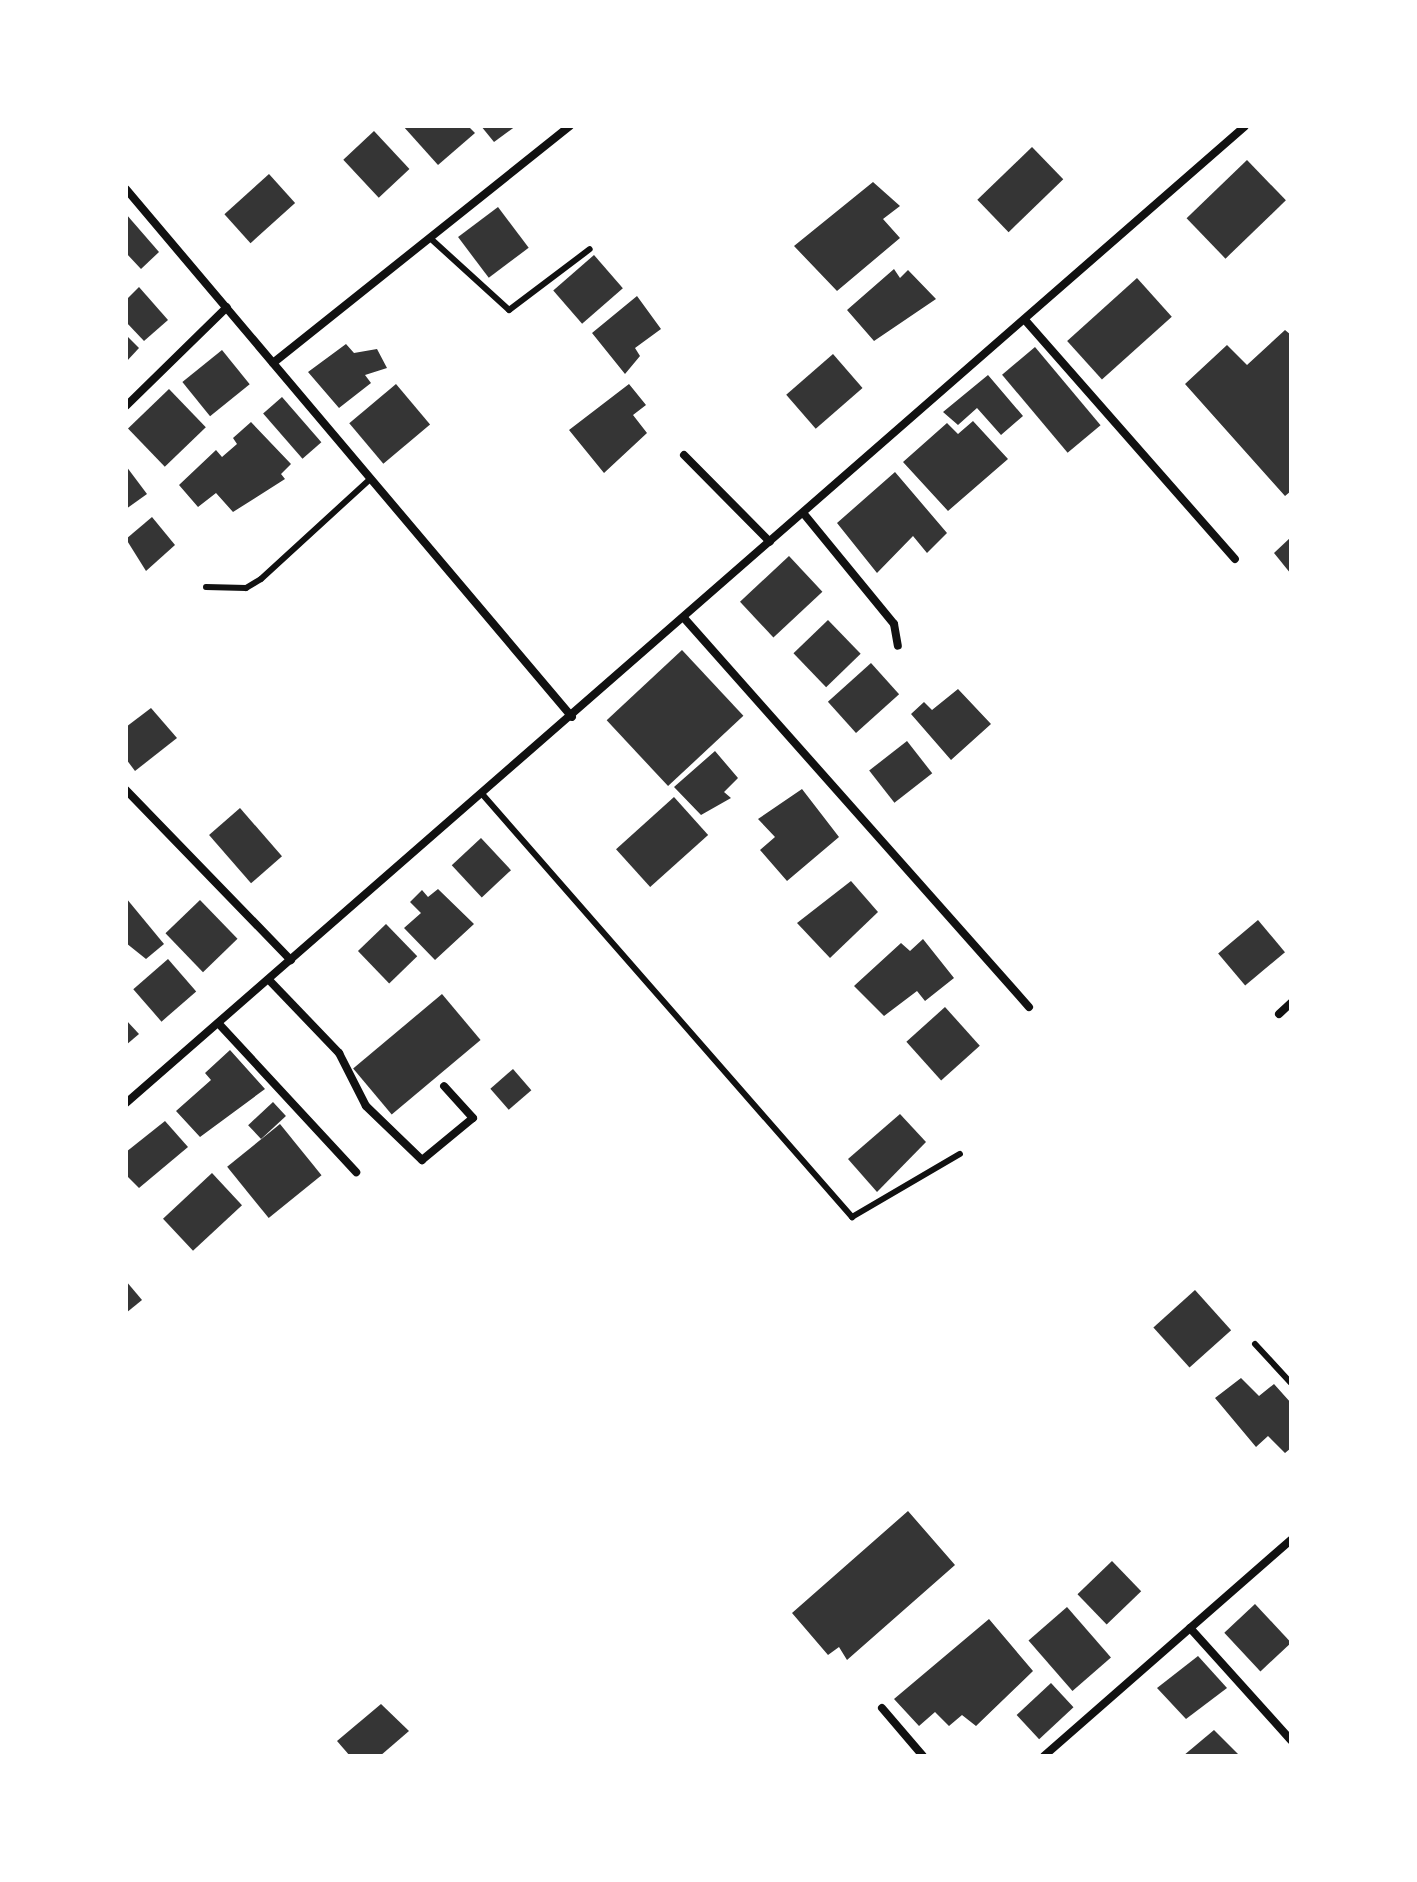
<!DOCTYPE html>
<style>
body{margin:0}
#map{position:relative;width:1417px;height:1882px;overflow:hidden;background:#fff;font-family:"Public Sans",sans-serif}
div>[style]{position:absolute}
.building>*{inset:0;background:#353535;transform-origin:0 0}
.service>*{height:6px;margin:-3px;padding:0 3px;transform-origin:3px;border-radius:3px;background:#111}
.minor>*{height:8px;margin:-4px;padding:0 4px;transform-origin:4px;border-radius:4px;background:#111}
span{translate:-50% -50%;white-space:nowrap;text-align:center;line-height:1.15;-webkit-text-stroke:7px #fff;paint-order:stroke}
.frame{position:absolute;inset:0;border:128px solid #fff;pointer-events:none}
</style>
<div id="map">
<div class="building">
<i style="clip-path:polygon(403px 126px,468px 126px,475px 133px,438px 165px)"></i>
<i style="clip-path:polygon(481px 126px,516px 126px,494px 142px)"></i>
<i style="left:374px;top:131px;width:52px;height:42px;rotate:47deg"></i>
<i style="left:1032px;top:147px;width:45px;height:76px;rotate:46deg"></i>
<i style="left:1247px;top:160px;width:56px;height:84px;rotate:46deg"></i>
<i style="left:269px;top:174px;width:39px;height:60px;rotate:48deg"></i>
<i style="clip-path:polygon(873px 182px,900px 206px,883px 219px,900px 238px,837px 291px,794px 246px)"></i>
<i style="left:498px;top:207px;width:51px;height:50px;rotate:53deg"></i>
<i style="clip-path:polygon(126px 214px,159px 252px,141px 269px,126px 253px)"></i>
<i style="left:594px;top:255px;width:44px;height:54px;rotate:49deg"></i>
<i style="clip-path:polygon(894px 269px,900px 278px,908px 270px,936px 299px,874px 341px,847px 310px)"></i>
<i style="left:1137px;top:278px;width:52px;height:94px;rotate:48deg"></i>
<i style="clip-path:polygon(139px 287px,168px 320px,144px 341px,126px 322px,126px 300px)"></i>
<i style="clip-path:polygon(637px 296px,661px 329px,635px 348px,640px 356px,625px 374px,592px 333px)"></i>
<i style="clip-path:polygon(1285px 330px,1291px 335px,1291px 491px,1285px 496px,1185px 384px,1227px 345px,1247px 365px)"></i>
<i style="clip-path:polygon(126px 335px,139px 348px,126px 362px)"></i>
<i style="clip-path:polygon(346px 344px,354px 353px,377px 349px,387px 368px,365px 375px,371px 383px,339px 408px,308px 372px)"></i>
<i style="left:1035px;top:347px;width:102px;height:43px;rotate:50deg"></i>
<i style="left:222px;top:350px;width:44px;height:51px;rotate:51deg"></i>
<i style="left:833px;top:354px;width:45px;height:62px;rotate:49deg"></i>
<i style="clip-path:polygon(988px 375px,1023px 416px,1001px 435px,977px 408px,958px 425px,943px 412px)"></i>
<i style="left:396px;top:384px;width:53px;height:61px;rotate:50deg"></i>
<i style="clip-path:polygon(629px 384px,646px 405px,633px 415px,647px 433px,604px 473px,569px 430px)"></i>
<i style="left:169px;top:389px;width:53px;height:57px;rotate:46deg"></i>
<i style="left:282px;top:397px;width:60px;height:25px;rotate:49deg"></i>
<i style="clip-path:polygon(973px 421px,1008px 459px,948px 511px,903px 462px,947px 423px,958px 434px)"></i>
<i style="clip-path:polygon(251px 422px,291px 464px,281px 474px,285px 479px,233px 512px,216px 493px,198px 507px,179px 485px,216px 450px,222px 457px,237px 444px,233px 438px)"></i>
<i style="clip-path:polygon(126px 466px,147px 494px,126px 509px)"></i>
<i style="clip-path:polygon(895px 472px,947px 533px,927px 553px,913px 536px,877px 573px,837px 523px)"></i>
<i style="clip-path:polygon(152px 517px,175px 545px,146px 571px,126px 539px)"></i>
<i style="clip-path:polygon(1291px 537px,1291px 574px,1274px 553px)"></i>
<i style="left:789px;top:556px;width:49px;height:67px;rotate:47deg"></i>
<i style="left:828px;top:620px;width:47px;height:48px;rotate:46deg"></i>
<i style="left:682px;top:650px;width:90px;height:103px;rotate:47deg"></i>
<i style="left:871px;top:663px;width:42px;height:58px;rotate:48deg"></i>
<i style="clip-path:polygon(958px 689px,991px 724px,951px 760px,911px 714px,924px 702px,932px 710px)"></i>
<i style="clip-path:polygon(151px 708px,177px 738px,135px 771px,126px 759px,126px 727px)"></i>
<i style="left:907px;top:741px;width:41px;height:48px;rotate:52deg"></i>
<i style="clip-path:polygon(715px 751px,738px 778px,724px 792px,731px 798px,701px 815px,674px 787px)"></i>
<i style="clip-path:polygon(802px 789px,839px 837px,787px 881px,760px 850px,775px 837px,758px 819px)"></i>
<i style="left:674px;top:797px;width:51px;height:78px;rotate:48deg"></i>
<i style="left:240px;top:808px;width:64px;height:41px;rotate:49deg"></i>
<i style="left:481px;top:838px;width:44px;height:40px;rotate:47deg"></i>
<i style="clip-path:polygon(851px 881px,878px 912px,830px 958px,797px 923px)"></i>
<i style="clip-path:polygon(438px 889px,474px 924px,435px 960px,404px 928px,421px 913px,410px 902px,422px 890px,428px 897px)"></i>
<i style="clip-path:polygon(126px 898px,164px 944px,146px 959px,126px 943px)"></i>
<i style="left:200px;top:900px;width:54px;height:48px;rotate:46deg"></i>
<i style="left:1258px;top:920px;width:42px;height:52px;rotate:50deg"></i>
<i style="left:386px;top:924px;width:45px;height:39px;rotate:46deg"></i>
<i style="clip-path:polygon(923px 939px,954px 978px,925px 1001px,917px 991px,884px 1016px,854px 986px,901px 943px,910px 951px)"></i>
<i style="left:168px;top:959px;width:43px;height:46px;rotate:49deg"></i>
<i style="left:442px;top:994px;width:60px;height:116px;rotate:50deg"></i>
<i style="left:945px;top:1007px;width:52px;height:52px;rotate:48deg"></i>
<i style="clip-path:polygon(126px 1020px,139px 1034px,126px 1045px)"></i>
<i style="clip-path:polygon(230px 1050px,265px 1089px,200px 1137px,176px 1111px,211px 1080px,205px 1073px)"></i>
<i style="left:513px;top:1069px;width:28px;height:30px;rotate:49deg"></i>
<i style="left:273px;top:1102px;width:19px;height:34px;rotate:47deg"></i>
<i style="clip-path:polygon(900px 1114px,926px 1142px,877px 1192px,848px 1159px)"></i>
<i style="clip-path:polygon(165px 1121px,188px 1147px,139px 1188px,126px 1175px,126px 1152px)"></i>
<i style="left:280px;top:1124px;width:66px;height:68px;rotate:51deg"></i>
<i style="left:212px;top:1173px;width:44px;height:67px;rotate:47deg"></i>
<i style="clip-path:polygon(126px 1281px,142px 1300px,126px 1313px)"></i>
<i style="left:1195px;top:1290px;width:54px;height:56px;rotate:48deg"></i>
<i style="clip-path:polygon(1241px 1378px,1259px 1396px,1274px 1384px,1291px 1403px,1291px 1448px,1285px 1453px,1268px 1436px,1256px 1447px,1215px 1398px)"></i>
<i style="clip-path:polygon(908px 1511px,955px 1565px,847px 1660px,839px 1647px,828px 1655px,792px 1613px)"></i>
<i style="left:1112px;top:1561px;width:42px;height:48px;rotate:46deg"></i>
<i style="left:1255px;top:1604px;width:53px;height:42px;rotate:47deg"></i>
<i style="left:1067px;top:1607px;width:67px;height:51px;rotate:49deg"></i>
<i style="clip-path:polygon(989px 1619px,1033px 1671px,976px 1726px,962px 1715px,949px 1726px,935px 1712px,919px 1726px,894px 1699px)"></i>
<i style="clip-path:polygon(1198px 1656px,1227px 1688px,1186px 1719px,1157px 1688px)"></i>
<i style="left:1051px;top:1683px;width:33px;height:47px;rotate:47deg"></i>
<i style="clip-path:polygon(381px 1704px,409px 1731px,380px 1756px,350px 1756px,337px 1741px)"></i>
<i style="clip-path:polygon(1214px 1730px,1240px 1756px,1183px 1756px)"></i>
</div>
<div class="service">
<i style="left:430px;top:238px;width:107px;rotate:42.3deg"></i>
<i style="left:509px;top:310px;width:101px;rotate:-37deg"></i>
<i style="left:206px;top:587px;width:40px;rotate:1.4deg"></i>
<i style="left:246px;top:588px;width:17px;rotate:-31deg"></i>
<i style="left:261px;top:579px;width:147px;rotate:-42.5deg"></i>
<i style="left:483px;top:795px;width:561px;rotate:48.83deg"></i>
<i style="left:852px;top:1217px;width:125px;rotate:-30.3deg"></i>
<i style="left:1255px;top:1344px;width:53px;rotate:47.3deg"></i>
</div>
<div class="minor">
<i style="left:126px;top:189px;width:691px;rotate:49.81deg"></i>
<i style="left:1025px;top:320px;width:318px;rotate:48.7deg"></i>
<i style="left:273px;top:363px;width:380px;rotate:-38.6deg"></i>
<i style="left:126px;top:406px;width:141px;rotate:-44.4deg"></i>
<i style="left:684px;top:455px;width:122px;rotate:45.3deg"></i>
<i style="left:804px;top:514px;width:142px;rotate:50.7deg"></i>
<i style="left:894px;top:624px;width:22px;rotate:80deg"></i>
<i style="left:684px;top:618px;width:520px;rotate:48.43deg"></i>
<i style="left:126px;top:790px;width:237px;rotate:45.9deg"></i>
<i style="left:270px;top:981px;width:100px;rotate:46.2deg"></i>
<i style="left:339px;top:1053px;width:59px;rotate:63deg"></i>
<i style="left:366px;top:1106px;width:78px;rotate:44deg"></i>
<i style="left:422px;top:1160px;width:66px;rotate:-39.5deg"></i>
<i style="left:473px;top:1118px;width:43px;rotate:-132.2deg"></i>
<i style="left:1279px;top:1014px;width:16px;rotate:-43deg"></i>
<i style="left:219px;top:1024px;width:202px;rotate:47.2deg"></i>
<i style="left:126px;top:1103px;width:1485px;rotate:-41.12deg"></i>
<i style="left:1190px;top:1628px;width:151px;rotate:48deg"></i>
<i style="left:882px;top:1708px;width:63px;rotate:49.5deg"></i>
<i style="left:1044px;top:1756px;width:328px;rotate:-41.2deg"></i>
</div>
<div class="frame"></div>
</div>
